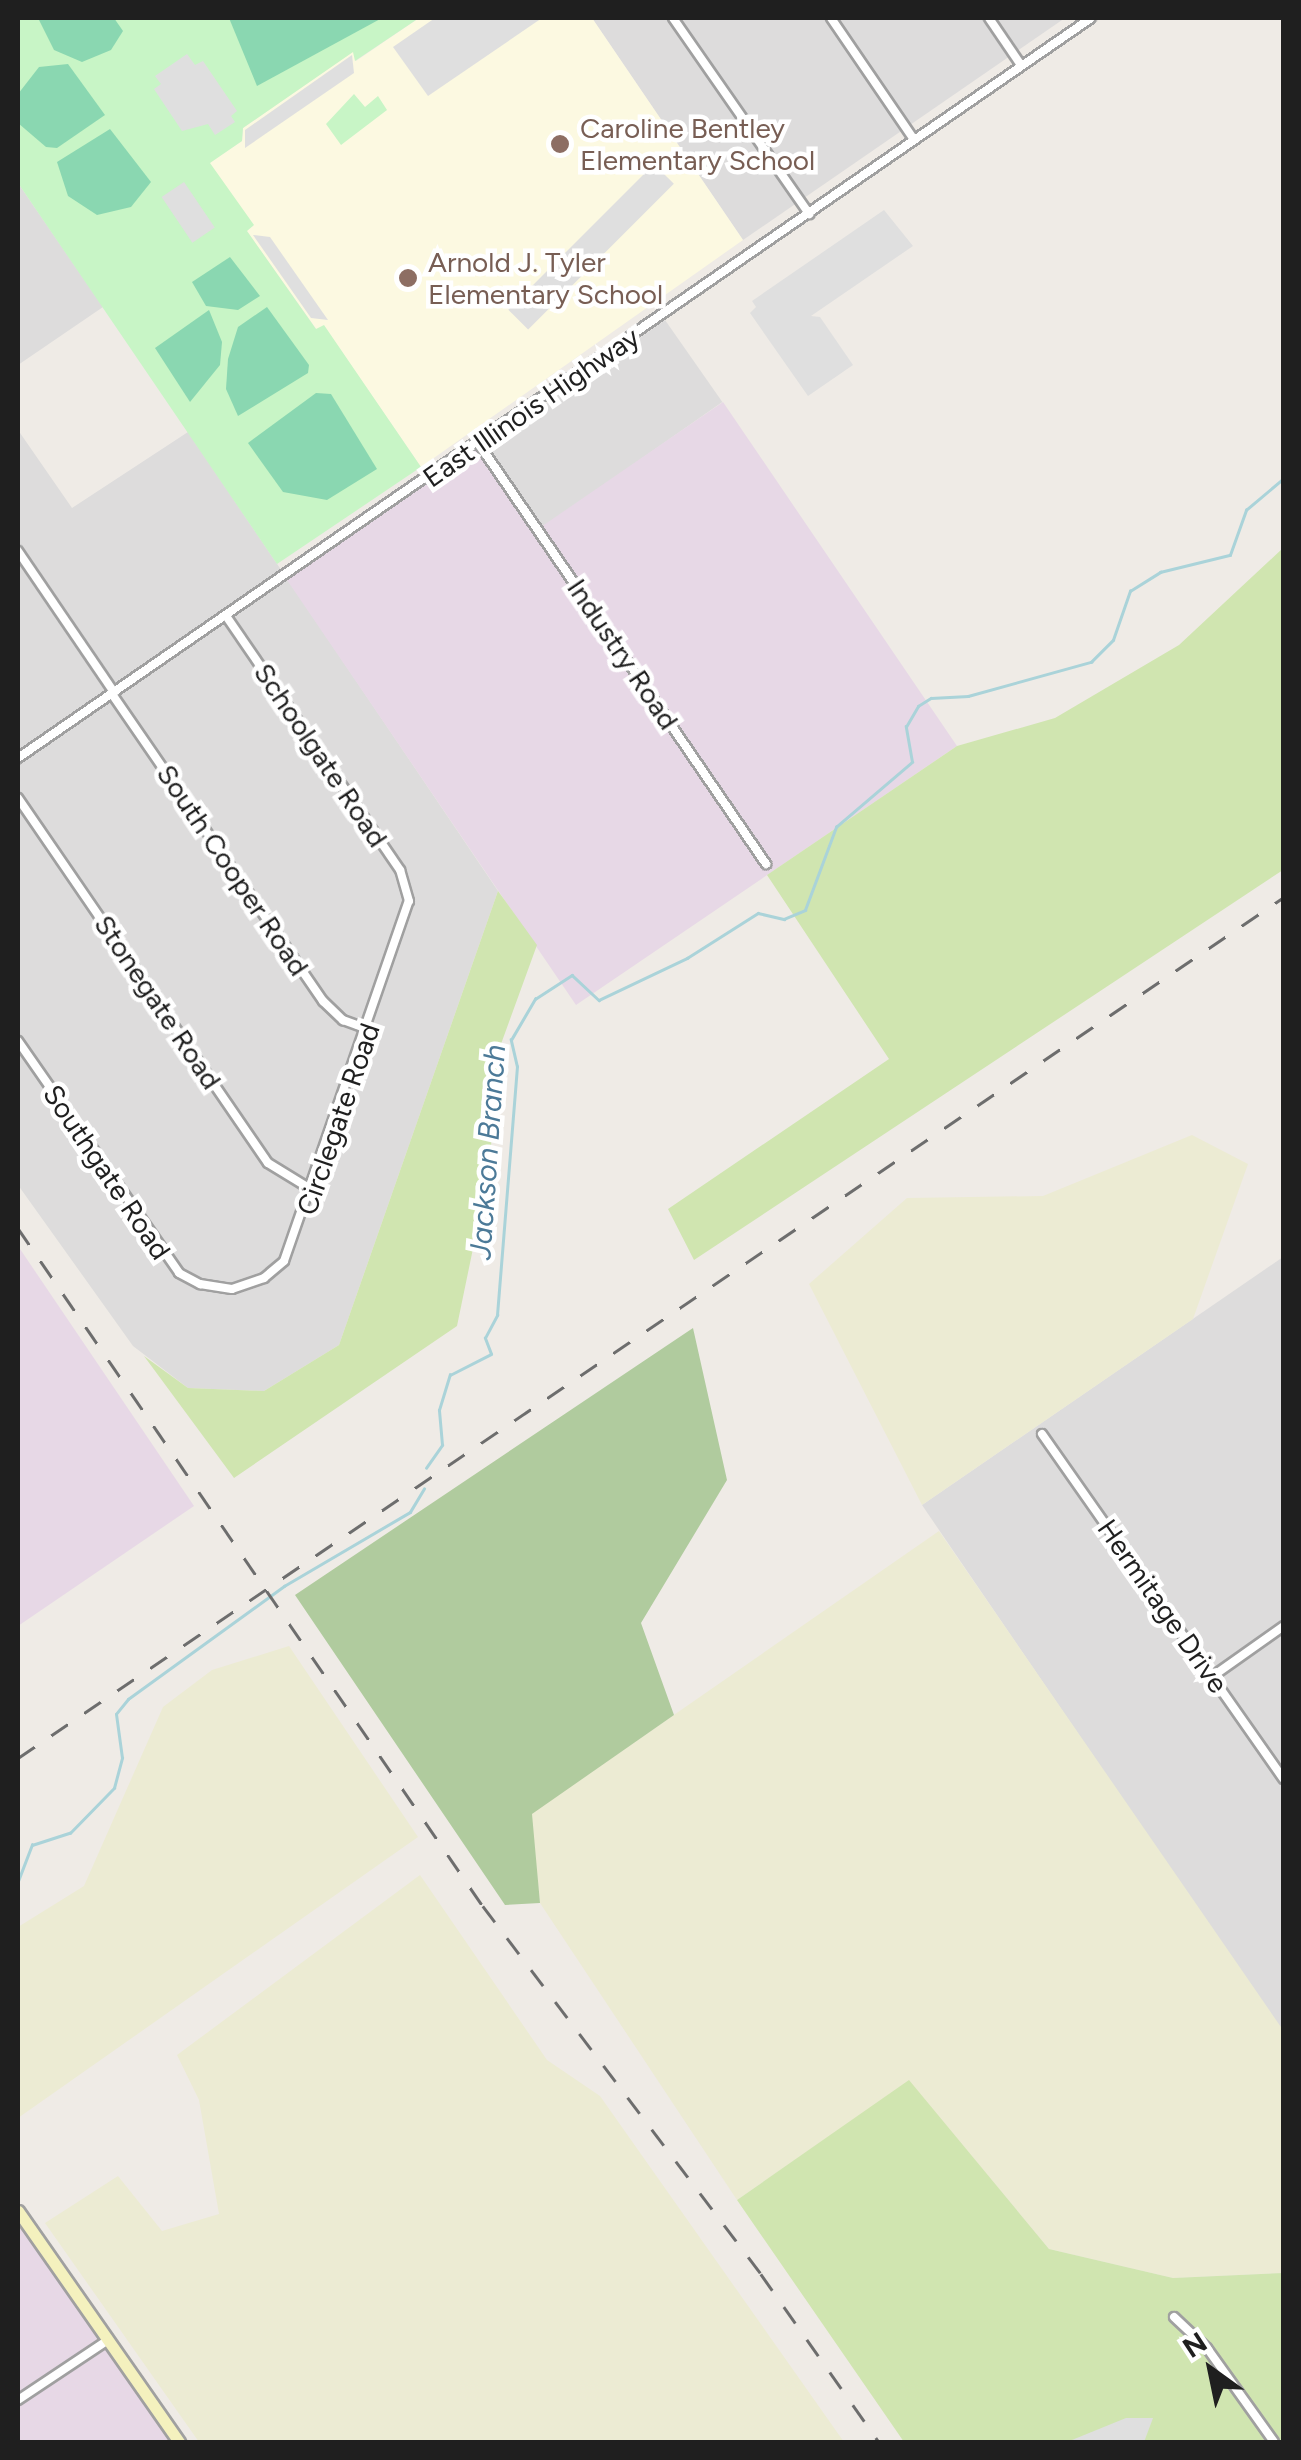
<!DOCTYPE html>
<style>
body{margin:0}
#map{position:relative;width:1301px;height:2460px;overflow:hidden;background:#efebe6;font-family:Figtree,sans-serif}
div>[style]{position:absolute}
.residential>*{inset:0;background:#dddcdc;transform-origin:0 0}
.industrial>*{inset:0;background:#e7d8e6}
.education>*{inset:0;background:#fcf9e1}
.farmland>*{inset:0;background:#ecebd3}
.grass>*{inset:0;background:#d0e5b0}
.forest>*{inset:0;background:#b0cb9e}
.park>*{inset:0;background:#c8f5c6}
.pitch>*{inset:0;background:#8ad7b1}
.parking>*{inset:0;background:#dfdfdf;transform-origin:0 0}
.stream>*{height:2.5px;margin:-1.25px;padding:0 1.25px;transform-origin:1.25px;border-radius:1.25px;background:#aad3d9}
.roads{filter:drop-shadow(2px 0 #a0a0a0) drop-shadow(-2px 0 #a0a0a0) drop-shadow(0 2px #a0a0a0) drop-shadow(0 -2px #a0a0a0)}
.street>*{height:8px;margin:-4px;padding:0 4px;transform-origin:4px;border-radius:4px;background:#fff}
.secondary>*{height:11px;margin:-5.5px;padding:0 5.5px;transform-origin:5.5px;border-radius:5.5px;background:#f4f1be}
.rail>*{height:2.5px;margin-top:-1.25px;transform-origin:0;background:repeating-linear-gradient(90deg,#6d6d6d 0 20px,transparent 0 40px)}
.dots>*{width:28px;height:28px;translate:-50% -50%;box-sizing:border-box;border:5px solid #fff;border-radius:50%}
span{translate:-50% -50%;white-space:nowrap;text-align:center;line-height:1.15;-webkit-text-stroke:9px #fff;paint-order:stroke}
.education-label{font-size:28px;color:#785e54}
.left{translate:0 -50%;text-align:left}
.street-label{font-size:28px;color:#1f1f1f}
.water-label{font-size:30px;color:#4c7a98;font-style:italic}
.frame{position:absolute;inset:0;border:20px solid #1f1f1f;pointer-events:none}
.north{position:absolute;left:1161px;top:2320px;width:100px;height:100px;-webkit-text-stroke:8px #fff;paint-order:stroke;rotate:327deg;font-size:28px;font-weight:700;line-height:40px;text-align:center;color:#1f1f1f}
.north::after{content:'';display:block;margin:auto;width:35px;height:45px;background:#1f1f1f;clip-path:polygon(50% 0,100% 100%,50% 72%,0 100%)}
</style>
<div id="map">
<div class="residential">
<i style="clip-path:polygon(592px 18px,1065px 18px,743px 240px)"></i>
<i style="clip-path:polygon(18px 183px,103px 307px,18px 365px)"></i>
<i style="left:665px;top:320px;width:100px;height:227px;rotate:55deg"></i>
<i style="clip-path:polygon(18px 430px,72px 508px,188px 432px,498px 891px,339px 1345px,264px 1391px,188px 1388px,133px 1346px,18px 1185px)"></i>
<i style="clip-path:polygon(1283px 1257px,1283px 2034px,922px 1505px)"></i>
</div>
<div class="industrial">
<i style="clip-path:polygon(723px 402px,957px 746px,576px 1005px,287px 580px,478px 449px,535px 531px)"></i>
<i style="clip-path:polygon(18px 1246px,194px 1506px,18px 1626px)"></i>
<i style="clip-path:polygon(18px 2222px,171px 2442px,18px 2442px)"></i>
</div>
<div class="education">
<i style="clip-path:polygon(419px 18px,592px 18px,743px 240px,421px 467px,324px 326px,317px 330px,246px 230px,253px 226px,209px 163px,242px 141px,243px 128px,354px 51px,356px 61px)"></i>
</div>
<div class="farmland">
<i style="clip-path:polygon(1192px 1135px,1248px 1164px,1193px 1319px,922px 1505px,809px 1284px,907px 1198px,1043px 1196px)"></i>
<i style="clip-path:polygon(939px 1531px,1283px 2030px,1283px 2273px,1173px 2278px,1049px 2249px,909px 2081px,737px 2200px,540px 1903px,531px 1814px)"></i>
<i style="clip-path:polygon(289px 1646px,418px 1837px,18px 2118px,18px 1927px,84px 1886px,163px 1707px,212px 1670px)"></i>
<i style="clip-path:polygon(420px 1875px,547px 2060px,600px 2096px,844px 2442px,199px 2442px,45px 2223px,118px 2176px,162px 2231px,219px 2214px,199px 2100px,177px 2055px)"></i>
</div>
<div class="grass">
<i style="clip-path:polygon(1283px 548px,1283px 870px,694px 1260px,668px 1209px,889px 1059px,767px 875px,957px 746px,1055px 718px,1179px 645px)"></i>
<i style="clip-path:polygon(498px 891px,537px 945px,501px 1044px,488px 1176px,457px 1326px,234px 1478px,144px 1356px,188px 1388px,264px 1391px,339px 1345px)"></i>
<i style="clip-path:polygon(909px 2080px,1049px 2249px,1173px 2278px,1283px 2273px,1283px 2442px,904px 2442px,737px 2200px)"></i>
</div>
<div class="forest">
<i style="clip-path:polygon(693px 1328px,727px 1480px,641px 1623px,674px 1715px,532px 1814px,540px 1903px,505px 1905px,295px 1595px)"></i>
</div>
<div class="park">
<i style="clip-path:polygon(18px 18px,419px 18px,355px 61px,353px 52px,243px 128px,242px 141px,210px 163px,254px 225px,247px 231px,316px 329px,324px 325px,421px 467px,277px 564px,18px 183px)"></i>
<i style="clip-path:polygon(354px 94px,365px 107px,378px 96px,387px 110px,341px 145px,326px 124px)"></i>
</div>
<div class="pitch">
<i style="clip-path:polygon(38px 18px,114px 18px,123px 31px,111px 50px,82px 62px,54px 50px)"></i>
<i style="clip-path:polygon(229px 18px,382px 18px,257px 86px)"></i>
<i style="clip-path:polygon(68px 64px,105px 115px,57px 148px,46px 147px,18px 123px,18px 94px,39px 67px)"></i>
<i style="clip-path:polygon(110px 129px,151px 182px,131px 207px,97px 215px,68px 196px,57px 162px)"></i>
<i style="clip-path:polygon(230px 257px,260px 296px,238px 310px,206px 306px,192px 282px)"></i>
<i style="clip-path:polygon(267px 307px,309px 365px,308px 373px,238px 416px,226px 389px,228px 359px,238px 327px)"></i>
<i style="clip-path:polygon(209px 310px,222px 342px,220px 365px,190px 402px,155px 348px)"></i>
<i style="clip-path:polygon(316px 393px,331px 394px,377px 469px,327px 500px,283px 492px,248px 443px)"></i>
</div>
<div class="parking">
<i style="clip-path:polygon(435px 18px,542px 18px,428px 96px,393px 47px)"></i>
<i style="clip-path:polygon(187px 54px,195px 65px,203px 61px,237px 111px,231px 116px,235px 122px,215px 135px,208px 124px,182px 131px,154px 89px,161px 84px,155px 76px)"></i>
<i style="clip-path:polygon(352px 55px,354px 73px,245px 148px,245px 130px)"></i>
<i style="left:654px;top:164px;width:28px;height:206px;rotate:45deg"></i>
<i style="left:184px;top:182px;width:55px;height:27px;rotate:56deg"></i>
<i style="clip-path:polygon(884px 210px,913px 246px,811px 316px,820px 317px,853px 365px,808px 396px,750px 313px,756px 307px,752px 301px)"></i>
<i style="clip-path:polygon(253px 235px,270px 237px,328px 320px,311px 318px)"></i>
<i style="clip-path:polygon(1126px 2418px,1153px 2418px,1144px 2442px,1067px 2442px)"></i>
</div>
<div class="stream">
<i style="left:426px;top:1468px;width:28px;rotate:-55deg"></i>
<i style="left:442px;top:1445px;width:35px;rotate:-95deg"></i>
<i style="left:439px;top:1410px;width:37px;rotate:-73deg"></i>
<i style="left:450px;top:1375px;width:46px;rotate:-27.1deg"></i>
<i style="left:491px;top:1354px;width:17px;rotate:-111deg"></i>
<i style="left:485px;top:1338px;width:26px;rotate:-62deg"></i>
<i style="left:497px;top:1315px;width:249px;rotate:-85.4deg"></i>
<i style="left:517px;top:1067px;width:28px;rotate:-103deg"></i>
<i style="left:511px;top:1040px;width:48px;rotate:-59.7deg"></i>
<i style="left:535px;top:999px;width:44px;rotate:-33deg"></i>
<i style="left:572px;top:975px;width:37px;rotate:43deg"></i>
<i style="left:599px;top:1000px;width:98px;rotate:-25.5deg"></i>
<i style="left:687px;top:958px;width:84px;rotate:-32.4deg"></i>
<i style="left:758px;top:913px;width:27px;rotate:13deg"></i>
<i style="left:784px;top:919px;width:23px;rotate:-23deg"></i>
<i style="left:805px;top:910px;width:89px;rotate:-69.5deg"></i>
<i style="left:836px;top:827px;width:100px;rotate:-40.5deg"></i>
<i style="left:912px;top:762px;width:36px;rotate:-100deg"></i>
<i style="left:906px;top:727px;width:24px;rotate:-60deg"></i>
<i style="left:918px;top:706px;width:15px;rotate:-32deg"></i>
<i style="left:931px;top:698px;width:37px;rotate:-3deg"></i>
<i style="left:968px;top:696px;width:128px;rotate:-15.5deg"></i>
<i style="left:1091px;top:662px;width:31px;rotate:-45deg"></i>
<i style="left:1113px;top:640px;width:52px;rotate:-70.9deg"></i>
<i style="left:1130px;top:591px;width:36px;rotate:-32deg"></i>
<i style="left:1160px;top:572px;width:72px;rotate:-13.7deg"></i>
<i style="left:1230px;top:555px;width:48px;rotate:-70.4deg"></i>
<i style="left:1246px;top:510px;width:50px;rotate:-40.1deg"></i>
<i style="left:18px;top:1881px;width:39px;rotate:-69deg"></i>
<i style="left:32px;top:1845px;width:40px;rotate:-18deg"></i>
<i style="left:70px;top:1833px;width:63px;rotate:-45.6deg"></i>
<i style="left:114px;top:1788px;width:31px;rotate:-75deg"></i>
<i style="left:122px;top:1758px;width:44px;rotate:-97.8deg"></i>
<i style="left:116px;top:1714px;width:19px;rotate:-51deg"></i>
<i style="left:128px;top:1699px;width:193px;rotate:-35.9deg"></i>
<i style="left:284px;top:1586px;width:146px;rotate:-30.4deg"></i>
<i style="left:410px;top:1512px;width:27px;rotate:-59deg"></i>
</div>
<div class="roads">
<div class="street">
<i style="left:673px;top:18px;width:239px;rotate:55.2deg"></i>
<i style="left:831px;top:18px;width:145px;rotate:55.7deg"></i>
<i style="left:989px;top:18px;width:57px;rotate:55.8deg"></i>
<i style="left:479px;top:444px;width:509px;rotate:55.65deg"></i>
<i style="left:18px;top:551px;width:171px;rotate:55.8deg"></i>
<i style="left:112px;top:694px;width:373px;rotate:55.5deg"></i>
<i style="left:323px;top:1001px;width:28px;rotate:44deg"></i>
<i style="left:343px;top:1020px;width:27px;rotate:20deg"></i>
<i style="left:18px;top:758px;width:1303px;rotate:-34.59deg"></i>
<i style="left:18px;top:798px;width:442px;rotate:55.6deg"></i>
<i style="left:268px;top:1163px;width:52px;rotate:31.5deg"></i>
<i style="left:18px;top:1041px;width:282px;rotate:55.2deg"></i>
<i style="left:179px;top:1273px;width:24px;rotate:28deg"></i>
<i style="left:200px;top:1284px;width:32px;rotate:9deg"></i>
<i style="left:232px;top:1289px;width:34px;rotate:-19deg"></i>
<i style="left:264px;top:1278px;width:26px;rotate:-40deg"></i>
<i style="left:284px;top:1261px;width:381px;rotate:-70.9deg"></i>
<i style="left:409px;top:901px;width:32px;rotate:-106deg"></i>
<i style="left:400px;top:870px;width:308px;rotate:-124.4deg"></i>
<i style="left:1042px;top:1434px;width:421px;rotate:55deg"></i>
<i style="left:1213px;top:1676px;width:87px;rotate:-35.2deg"></i>
<i style="left:1174px;top:2317px;width:45px;rotate:43.2deg"></i>
<i style="left:1207px;top:2348px;width:115px;rotate:54.5deg"></i>
<i style="left:18px;top:2400px;width:108px;rotate:-33.7deg"></i>
</div>
<div class="secondary">
<i style="left:18px;top:2211px;width:282px;rotate:55.1deg"></i>
</div>
</div>
<div class="rail">
<i style="left:18px;top:1228px;width:822px;rotate:55.56deg"></i>
<i style="left:483px;top:1906px;width:461px;rotate:52.9deg"></i>
<i style="left:761px;top:2274px;width:205px;rotate:54.9deg"></i>
<i style="left:18px;top:1758px;width:1531px;rotate:-34.22deg"></i>
</div>
<div class="dots">
<i style="left:560px;top:144px;background:#8d6e63"></i>
<i style="left:408px;top:278px;background:#8d6e63"></i>
</div>
<div class="education-label">
<span class="left" style="left:580px;top:144px">Caroline Bentley<br>Elementary School</span>
<span class="left" style="left:428px;top:278px">Arnold J. Tyler<br>Elementary School</span>
</div>
<div class="street-label">
<span style="left:531px;top:407px;rotate:-35deg">East Illinois Highway</span>
<span style="left:623px;top:654px;rotate:56deg">Industry Road</span>
<span style="left:321px;top:755px;rotate:56deg">Schoolgate Road</span>
<span style="left:233px;top:870px;rotate:56deg">South Cooper Road</span>
<span style="left:158px;top:1002px;rotate:56deg">Stonegate Road</span>
<span style="left:338px;top:1119px;rotate:-71deg">Circlegate Road</span>
<span style="left:107px;top:1172px;rotate:56deg">Southgate Road</span>
<span style="left:1163px;top:1606px;rotate:55deg">Hermitage Drive</span>
</div>
<div class="water-label">
<span style="left:488px;top:1152px;rotate:-86deg">Jackson Branch</span>
</div>
<div class="frame"></div>
<div class="north">N</div>
</div>
